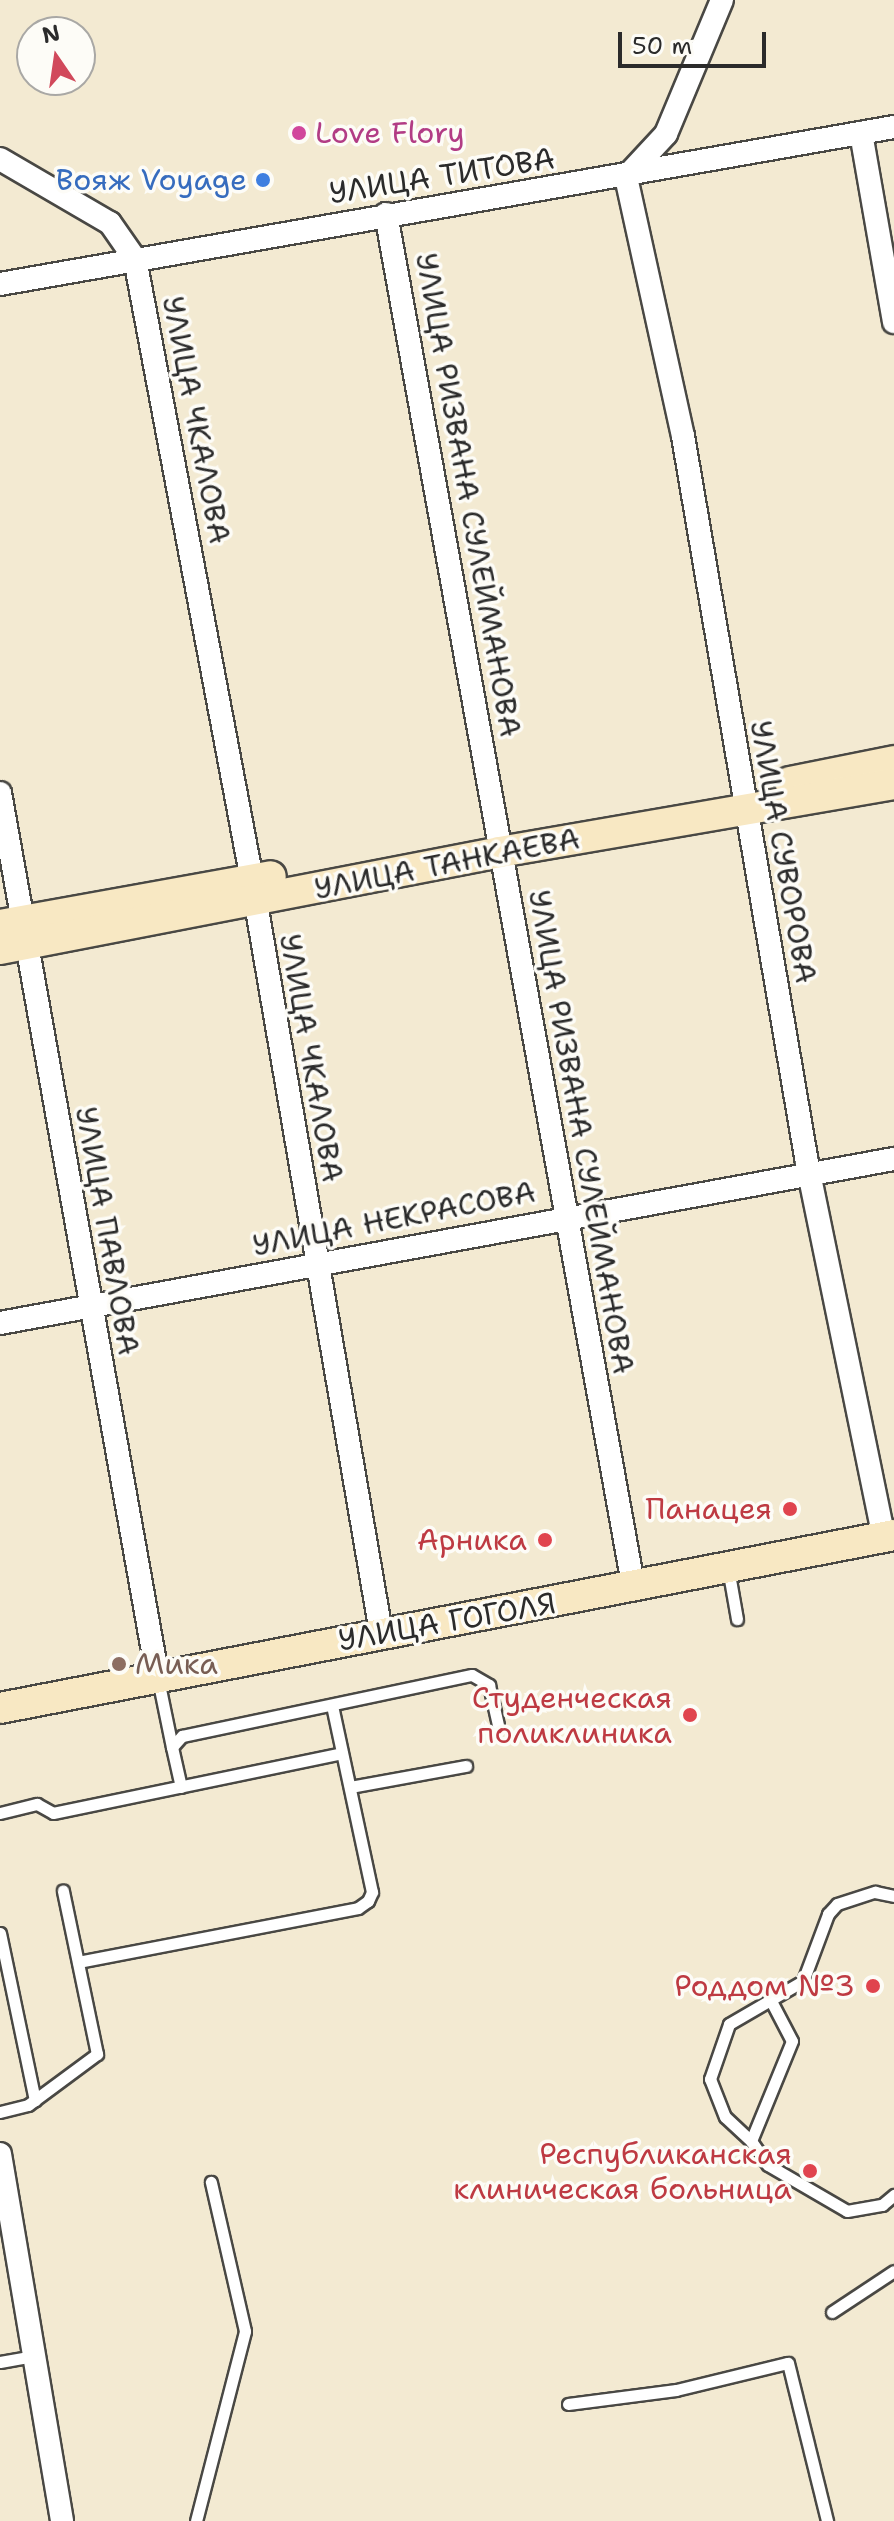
<!DOCTYPE html>
<meta charset="utf-8">
<style>
body{margin:0}
#map{position:relative;width:894px;height:2521px;overflow:hidden;background:#f3ead2;font-family:"Shantell Sans",sans-serif}
div>[style]{position:absolute}
.roads{filter:drop-shadow(2px 0 #494844) drop-shadow(-2px 0 #494844) drop-shadow(0 2px #494844) drop-shadow(0 -2px #494844)}
.lane>*{height:11px;margin:-5.5px;padding:0 5.5px;transform-origin:5.5px;border-radius:5.5px;background:#fff}
.street>*{height:22px;margin:-11px;padding:0 11px;transform-origin:11px;border-radius:11px;background:#fff}
.secondary>*{height:30px;margin:-15px;padding:0 15px;transform-origin:15px;border-radius:15px;background:#f8e8c3}
.dots>*{width:22px;height:22px;translate:-50% -50%;box-sizing:border-box;border:4px solid #fdfcf7;border-radius:50%}
span{translate:-50% -50%;white-space:nowrap;text-align:center;line-height:1.15;-webkit-text-stroke:7px #fdfcf7;paint-order:stroke}
.hotel-label{font-size:30px;color:#b23c85}
.left{translate:0 -50%;text-align:left}
.street-label{font-size:30px;color:#2b2b2b}
.shop-label{font-size:30px;color:#366cbe}
.right{translate:-100% -50%;text-align:right}
.health-label{font-size:30px;color:#be3a42}
.education-label{font-size:30px;color:#785e54}
.north{position:absolute;left:16px;top:16px;width:80px;height:80px;box-sizing:border-box;background:#fdfcf7;border:2px solid #a9a8a5;border-radius:50%;rotate:347deg;font-size:22px;font-weight:700;line-height:32px;text-align:center;color:#2b2b2b}
.north::after{content:'';display:block;margin:auto;width:28px;height:36px;background:#d1495b;clip-path:polygon(50% 0,100% 100%,50% 72%,0 100%)}
.scale{position:absolute;left:618px;top:32px;width:148px;height:36px;box-sizing:border-box;border:4px solid #2b2b2b;border-top:0;padding-left:10px;font-size:24px;line-height:28px;white-space:nowrap;color:#2b2b2b;-webkit-text-stroke:6px #fdfcf7;paint-order:stroke}
</style>
<div id="map">
<div class="roads">
<div class="lane">
<i style="left:728px;top:1568px;width:52px;rotate:80deg"></i>
<i style="left:158px;top:1679px;width:69px;rotate:78.4deg"></i>
<i style="left:181px;top:1787px;width:41px;rotate:-102.7deg"></i>
<i style="left:172px;top:1747px;width:15px;rotate:-48deg"></i>
<i style="left:182px;top:1736px;width:296px;rotate:-11.9deg"></i>
<i style="left:472px;top:1675px;width:20px;rotate:30deg"></i>
<i style="left:489px;top:1685px;width:41px;rotate:77.3deg"></i>
<i style="left:350px;top:1787px;width:118px;rotate:-10.3deg"></i>
<i style="left:0;top:1813px;width:38px;rotate:-14deg"></i>
<i style="left:37px;top:1804px;width:18px;rotate:29deg"></i>
<i style="left:53px;top:1813px;width:295px;rotate:-11.7deg"></i>
<i style="left:0;top:1933px;width:171px;rotate:78.2deg"></i>
<i style="left:78px;top:1962px;width:285px;rotate:-10.9deg"></i>
<i style="left:358px;top:1908px;width:12px;rotate:-35deg"></i>
<i style="left:368px;top:1901px;width:10px;rotate:-66deg"></i>
<i style="left:372px;top:1892px;width:190px;rotate:-102.1deg"></i>
<i style="left:770px;top:1999px;width:47px;rotate:62.4deg"></i>
<i style="left:792px;top:2041px;width:108px;rotate:112.3deg"></i>
<i style="left:751px;top:2141px;width:29px;rotate:55deg"></i>
<i style="left:768px;top:2165px;width:91px;rotate:30.2deg"></i>
<i style="left:847px;top:2211px;width:36px;rotate:-10deg"></i>
<i style="left:882px;top:2205px;width:16px;rotate:-40deg"></i>
<i style="left:0;top:2112px;width:29px;rotate:-14deg"></i>
<i style="left:28px;top:2105px;width:86px;rotate:-36.5deg"></i>
<i style="left:97px;top:2054px;width:167px;rotate:-101.8deg"></i>
<i style="left:751px;top:2141px;width:35px;rotate:-137deg"></i>
<i style="left:725px;top:2117px;width:41px;rotate:-111.5deg"></i>
<i style="left:710px;top:2079px;width:58px;rotate:-70.9deg"></i>
<i style="left:729px;top:2024px;width:86px;rotate:-30.2deg"></i>
<i style="left:803px;top:1981px;width:72px;rotate:-69.5deg"></i>
<i style="left:828px;top:1914px;width:13px;rotate:-48deg"></i>
<i style="left:837px;top:1904px;width:40px;rotate:-18deg"></i>
<i style="left:875px;top:1892px;width:19px;rotate:12deg"></i>
<i style="left:832px;top:2312px;width:74px;rotate:-33.5deg"></i>
<i style="left:0;top:2362px;width:35px;rotate:-10deg"></i>
<i style="left:568px;top:2404px;width:109px;rotate:-7.4deg"></i>
<i style="left:676px;top:2390px;width:115px;rotate:-13.6deg"></i>
<i style="left:788px;top:2363px;width:163px;rotate:76.1deg"></i>
<i style="left:196px;top:2521px;width:196px;rotate:-75.5deg"></i>
<i style="left:245px;top:2331px;width:153px;rotate:-102.9deg"></i>
</div>
<div class="street">
<i style="left:722px;top:0;width:145px;rotate:112.7deg"></i>
<i style="left:666px;top:134px;width:59px;rotate:132.9deg"></i>
<i style="left:626px;top:177px;width:265px;rotate:77.6deg"></i>
<i style="left:683px;top:436px;width:737px;rotate:80.32deg"></i>
<i style="left:807px;top:1163px;width:382px;rotate:78.4deg"></i>
<i style="left:861px;top:133px;width:192px;rotate:80.1deg"></i>
<i style="left:0;top:159px;width:127px;rotate:30.2deg"></i>
<i style="left:110px;top:223px;width:44px;rotate:55.2deg"></i>
<i style="left:135px;top:259px;width:632px;rotate:79.33deg"></i>
<i style="left:252px;top:880px;width:763px;rotate:80.27deg"></i>
<i style="left:386px;top:214px;width:1397px;rotate:79.78deg"></i>
<i style="left:0;top:284px;width:908px;rotate:-9.96deg"></i>
<i style="left:0;top:793px;width:900px;rotate:79.89deg"></i>
<i style="left:0;top:1323px;width:909px;rotate:-10.4deg"></i>
<i style="left:0;top:2154px;width:372px;rotate:80.4deg"></i>
</div>
<div class="secondary">
<i style="left:790px;top:782px;width:106px;rotate:-11.4deg"></i>
<i style="left:0;top:925px;width:275px;rotate:-10.2deg"></i>
<i style="left:0;top:949px;width:509px;rotate:-10.98deg"></i>
<i style="left:500px;top:852px;width:400px;rotate:-9.8deg"></i>
<i style="left:0;top:1708px;width:911px;rotate:-10.95deg"></i>
</div>
</div>
<div class="dots">
<i style="left:299px;top:133px;background:#d1479c"></i>
<i style="left:263px;top:180px;background:#3f7fe0"></i>
<i style="left:790px;top:1509px;background:#e0444e"></i>
<i style="left:545px;top:1540px;background:#e0444e"></i>
<i style="left:119px;top:1664px;background:#8d6e63"></i>
<i style="left:690px;top:1715px;background:#e0444e"></i>
<i style="left:873px;top:1986px;background:#e0444e"></i>
<i style="left:810px;top:2171px;background:#e0444e"></i>
</div>
<div class="hotel-label">
<span class="left" style="left:315px;top:133px">Love Flory</span>
</div>
<div class="street-label">
<span style="left:442px;top:176px;rotate:-9deg">УЛИЦА ТИТОВА</span>
<span style="left:196px;top:420px;rotate:79deg">УЛИЦА ЧКАЛОВА</span>
<span style="left:468px;top:495px;rotate:80deg">УЛИЦА РИЗВАНА СУЛЕЙМАНОВА</span>
<span style="left:783px;top:852px;rotate:80deg">УЛИЦА СУВОРОВА</span>
<span style="left:447px;top:864px;rotate:-11deg">УЛИЦА ТАНКАЕВА</span>
<span style="left:311px;top:1058px;rotate:80deg">УЛИЦА ЧКАЛОВА</span>
<span style="left:581px;top:1132px;rotate:80deg">УЛИЦА РИЗВАНА СУЛЕЙМАНОВА</span>
<span style="left:394px;top:1219px;rotate:-11deg">УЛИЦА НЕКРАСОВА</span>
<span style="left:107px;top:1231px;rotate:80deg">УЛИЦА ПАВЛОВА</span>
<span style="left:447px;top:1622px;rotate:-10deg">УЛИЦА ГОГОЛЯ</span>
</div>
<div class="shop-label">
<span class="right" style="left:247px;top:180px">Вояж Voyage</span>
</div>
<div class="health-label">
<span class="right" style="left:772px;top:1509px">Панацея</span>
<span class="right" style="left:527px;top:1540px">Арника</span>
<span class="right" style="left:672px;top:1715px">Студенческая<br>поликлиника</span>
<span class="right" style="left:855px;top:1986px">Роддом №3</span>
<span class="right" style="left:792px;top:2171px">Республиканская<br>клиническая больница</span>
</div>
<div class="education-label">
<span class="left" style="left:135px;top:1664px">Мика</span>
</div>
<div class="north">N</div>
<div class="scale">50 m</div>
</div>
